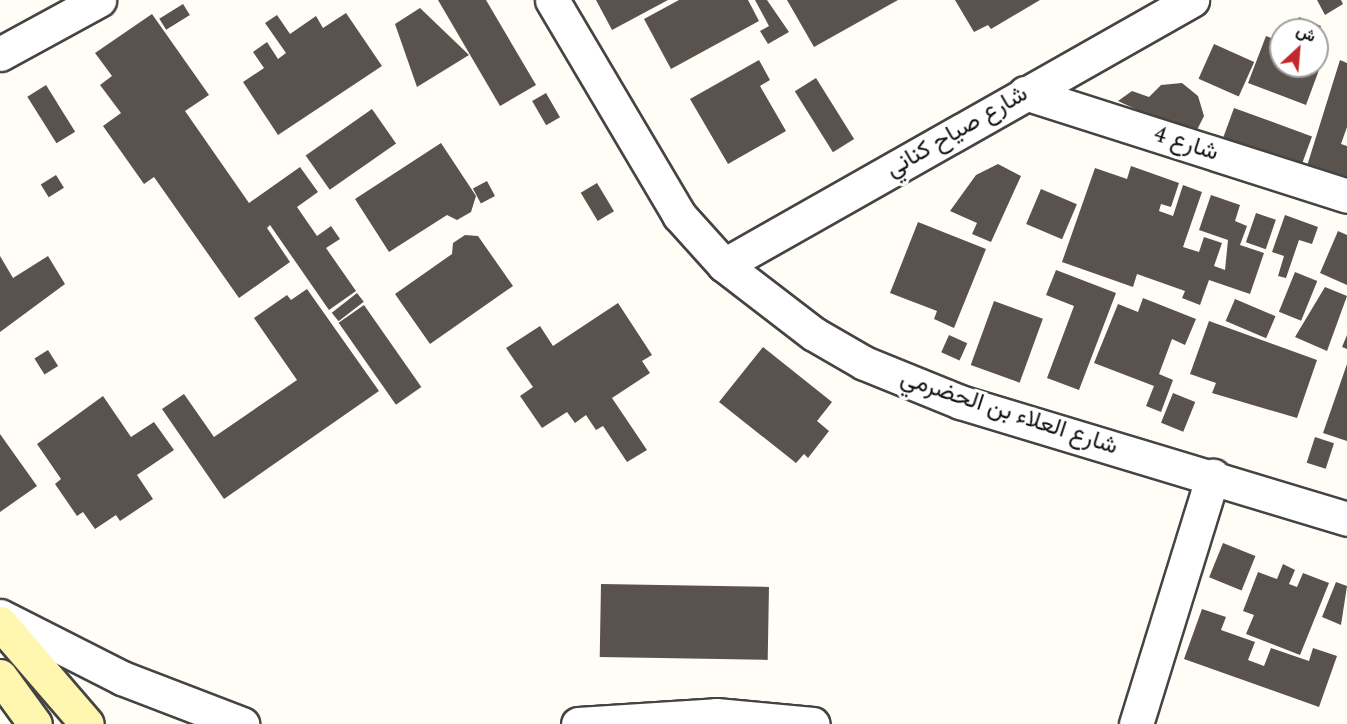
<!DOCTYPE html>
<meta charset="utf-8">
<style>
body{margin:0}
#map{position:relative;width:1347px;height:724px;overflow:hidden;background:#fffdf5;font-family:Spectral,Vazirmatn,serif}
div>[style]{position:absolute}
.building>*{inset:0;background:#5a524d;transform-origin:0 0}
.roads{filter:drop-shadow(2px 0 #444) drop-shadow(-2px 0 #444) drop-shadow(0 2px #444) drop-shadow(0 -2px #444)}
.minor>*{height:33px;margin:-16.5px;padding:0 16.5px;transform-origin:16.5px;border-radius:16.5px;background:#fff}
.tertiary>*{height:33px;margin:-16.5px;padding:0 16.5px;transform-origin:16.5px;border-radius:16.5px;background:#fff}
.secondary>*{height:33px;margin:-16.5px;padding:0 16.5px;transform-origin:16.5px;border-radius:16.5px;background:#fff6b0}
span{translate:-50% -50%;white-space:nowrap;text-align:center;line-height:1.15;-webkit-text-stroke:6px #fff;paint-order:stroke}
.street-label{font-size:24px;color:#111}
.north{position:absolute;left:1269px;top:18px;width:60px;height:60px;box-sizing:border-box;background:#fff;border:2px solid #a0a0a0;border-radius:50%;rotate:26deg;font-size:16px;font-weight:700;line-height:24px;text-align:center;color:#111}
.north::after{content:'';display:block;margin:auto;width:21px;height:27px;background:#c4262e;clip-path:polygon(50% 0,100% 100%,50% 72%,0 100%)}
</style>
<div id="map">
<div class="building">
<i style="clip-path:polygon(438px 0,486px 0,536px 85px,500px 106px)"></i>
<i style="clip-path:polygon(596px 0,668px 0,612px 30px)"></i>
<i style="clip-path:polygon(679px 0,748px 0,759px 21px,671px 69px,644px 19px)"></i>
<i style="clip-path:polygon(755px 0,767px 0,789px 32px,768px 44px,760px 31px,769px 26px)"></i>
<i style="clip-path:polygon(787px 0,898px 0,814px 47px)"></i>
<i style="clip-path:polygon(955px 0,1040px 0,991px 29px,988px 25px,974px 32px)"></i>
<i style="clip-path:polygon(1317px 0,1341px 0,1343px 4px,1325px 15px)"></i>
<i style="left:183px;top:4px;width:13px;height:28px;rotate:58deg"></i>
<i style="clip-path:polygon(420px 8px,469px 55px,417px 87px,395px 24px)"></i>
<i style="clip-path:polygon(346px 13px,382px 66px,278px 135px,243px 82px,264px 68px,253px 52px,267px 42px,278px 59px,286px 53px,265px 23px,277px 15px,290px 34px,316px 16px,323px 28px)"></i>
<i style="clip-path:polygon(152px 14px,209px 95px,185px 111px,249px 203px,300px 167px,318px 192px,297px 207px,317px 236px,331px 226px,340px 239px,326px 248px,356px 291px,329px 310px,270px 225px,267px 228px,290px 262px,239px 298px,154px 177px,144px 184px,103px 126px,121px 113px,100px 85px,112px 76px,95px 53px)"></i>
<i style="clip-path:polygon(1299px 17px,1321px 26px,1317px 36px,1317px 30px,1283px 30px,1284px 25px,1295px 29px)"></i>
<i style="clip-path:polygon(1266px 36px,1279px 41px,1281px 36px,1281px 66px,1317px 66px,1317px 47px,1326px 51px,1306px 105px,1248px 83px)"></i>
<i style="left:1214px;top:44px;width:44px;height:38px;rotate:24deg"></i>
<i style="clip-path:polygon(759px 60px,770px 80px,760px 86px,786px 131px,728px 164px,690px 99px)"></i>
<i style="clip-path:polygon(1340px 60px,1347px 63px,1347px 127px,1341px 144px,1347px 146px,1347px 179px,1307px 166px)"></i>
<i style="left:816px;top:78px;width:72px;height:25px;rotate:58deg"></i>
<i style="clip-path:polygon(1182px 83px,1198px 96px,1204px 116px,1194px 136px,1118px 101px,1132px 91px,1149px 97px,1161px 85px)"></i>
<i style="left:46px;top:85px;width:55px;height:22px;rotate:58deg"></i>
<i style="left:546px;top:93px;width:28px;height:16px;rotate:60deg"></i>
<i style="left:1234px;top:108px;width:83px;height:32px;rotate:20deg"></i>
<i style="left:372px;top:109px;width:42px;height:81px;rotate:55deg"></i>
<i style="clip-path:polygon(441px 143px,476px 196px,471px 212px,457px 220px,447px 215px,389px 252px,355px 199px)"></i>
<i style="clip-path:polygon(998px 164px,1021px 176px,991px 242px,972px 234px,977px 223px,950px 211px,976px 175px)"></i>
<i style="clip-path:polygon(1131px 166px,1179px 183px,1171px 207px,1161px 204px,1159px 211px,1173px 216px,1183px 185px,1202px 192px,1183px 247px,1199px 252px,1204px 237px,1222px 243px,1214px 266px,1225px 270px,1228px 240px,1199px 230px,1211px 195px,1240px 205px,1235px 221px,1247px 226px,1240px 245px,1264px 253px,1250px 294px,1209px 280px,1200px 305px,1182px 298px,1185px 291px,1137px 274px,1133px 287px,1062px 262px,1095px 168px,1127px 179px)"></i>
<i style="left:56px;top:175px;width:15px;height:18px;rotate:58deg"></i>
<i style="left:487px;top:181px;width:17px;height:16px;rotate:62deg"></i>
<i style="left:597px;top:183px;width:33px;height:19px;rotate:59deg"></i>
<i style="left:1041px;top:189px;width:39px;height:38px;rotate:23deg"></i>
<i style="left:1256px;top:213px;width:21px;height:31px;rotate:19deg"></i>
<i style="clip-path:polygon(1285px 215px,1318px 227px,1312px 244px,1299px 240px,1286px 278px,1278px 276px,1284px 256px,1272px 252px)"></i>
<i style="clip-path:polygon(918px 222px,986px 249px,954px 328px,934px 319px,937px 311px,890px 293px)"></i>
<i style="clip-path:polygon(1338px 231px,1347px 235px,1347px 285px,1320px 273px)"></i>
<i style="clip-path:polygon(465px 235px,478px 236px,513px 286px,430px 344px,395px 294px,452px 254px,453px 243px)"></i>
<i style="clip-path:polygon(0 256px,13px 278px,48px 256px,65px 284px,0 332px)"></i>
<i style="clip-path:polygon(1056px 270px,1116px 293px,1079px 390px,1047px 378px,1074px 306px,1046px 295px)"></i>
<i style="left:1295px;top:272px;width:24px;height:43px;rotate:22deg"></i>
<i style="clip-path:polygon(1325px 287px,1347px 296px,1327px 351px,1295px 337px)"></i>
<i style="clip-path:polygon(307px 289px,379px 391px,224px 499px,162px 409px,184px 394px,214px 437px,297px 380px,254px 318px,287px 295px,291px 300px)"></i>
<i style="left:357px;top:293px;width:11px;height:32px;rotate:52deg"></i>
<i style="clip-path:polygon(1143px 298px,1196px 319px,1185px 345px,1172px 339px,1159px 374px,1173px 380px,1161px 412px,1146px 406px,1154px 386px,1094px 363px,1118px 304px,1138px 312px)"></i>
<i style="left:1235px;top:299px;width:44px;height:24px;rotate:23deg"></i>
<i style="left:994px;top:301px;width:52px;height:68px;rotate:20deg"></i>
<i style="clip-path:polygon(618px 303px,652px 355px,642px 361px,650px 373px,612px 398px,647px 450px,627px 462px,603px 426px,596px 430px,586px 415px,575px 423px,567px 412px,542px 428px,520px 396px,533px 387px,506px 348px,540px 326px,553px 346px)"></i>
<i style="left:364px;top:305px;width:100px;height:31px;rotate:55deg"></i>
<i style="clip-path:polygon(1209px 321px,1317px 360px,1297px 418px,1212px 393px,1216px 383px,1190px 374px)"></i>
<i style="left:949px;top:335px;width:20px;height:19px;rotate:24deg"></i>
<i style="clip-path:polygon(1347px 335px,1347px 349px,1342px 347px)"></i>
<i style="clip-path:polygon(763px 347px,832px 402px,817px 421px,829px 431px,808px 458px,804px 454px,796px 463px,719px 402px)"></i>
<i style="left:48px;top:350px;width:19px;height:16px;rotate:58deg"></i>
<i style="clip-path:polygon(1347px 364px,1347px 441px,1323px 433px)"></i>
<i style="left:1173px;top:393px;width:24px;height:32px;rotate:22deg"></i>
<i style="clip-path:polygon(103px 396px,131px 437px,154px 422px,174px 450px,137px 475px,153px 499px,120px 521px,116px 515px,95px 529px,83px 512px,77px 516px,55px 484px,61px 479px,37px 444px)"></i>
<i style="clip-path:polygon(0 434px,37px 486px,0 512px)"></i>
<i style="left:1315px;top:437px;width:20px;height:27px;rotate:18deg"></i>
<i style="left:1223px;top:543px;width:35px;height:37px;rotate:22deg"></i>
<i style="clip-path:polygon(1283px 564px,1295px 570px,1289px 584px,1297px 587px,1303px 573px,1329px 583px,1300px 655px,1246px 634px,1254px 615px,1243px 611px,1258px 572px,1277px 579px)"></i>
<i style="clip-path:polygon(1336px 582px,1347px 586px,1341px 625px,1322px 617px)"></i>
<i style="left:601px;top:584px;width:168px;height:73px;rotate:1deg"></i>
<i style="clip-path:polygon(1202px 609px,1226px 617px,1221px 630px,1255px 642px,1248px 660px,1264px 666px,1271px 648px,1309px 661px,1313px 648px,1337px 656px,1319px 707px,1184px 659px)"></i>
</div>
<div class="roads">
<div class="minor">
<i style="left:552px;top:0;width:250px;rotate:59.4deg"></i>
<i style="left:679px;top:215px;width:67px;rotate:48deg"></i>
<i style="left:724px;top:265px;width:113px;rotate:37.5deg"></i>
<i style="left:814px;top:334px;width:58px;rotate:30.1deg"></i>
<i style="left:864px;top:363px;width:104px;rotate:22.1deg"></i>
<i style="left:960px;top:402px;width:404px;rotate:16.8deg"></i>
<i style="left:0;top:54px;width:113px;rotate:-28.6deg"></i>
<i style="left:1025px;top:93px;width:338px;rotate:17.7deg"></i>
<i style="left:724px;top:265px;width:538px;rotate:-29.52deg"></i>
<i style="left:1136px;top:724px;width:260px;rotate:-72.8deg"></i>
</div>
<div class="tertiary">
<i style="left:0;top:616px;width:137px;rotate:26.9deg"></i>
<i style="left:122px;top:678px;width:129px;rotate:21deg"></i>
<i style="left:578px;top:724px;width:138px;rotate:-3.7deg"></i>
<i style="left:716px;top:715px;width:97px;rotate:5.3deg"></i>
</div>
<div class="secondary">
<i style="left:0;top:623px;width:133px;rotate:49.3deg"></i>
<i style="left:0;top:676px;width:59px;rotate:53.9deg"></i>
</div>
</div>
<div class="street-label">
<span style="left:957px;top:132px;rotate:-30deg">شارع صياح كناني</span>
<span style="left:1186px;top:144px;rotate:18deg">شارع 4</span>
<span style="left:1009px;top:413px;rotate:18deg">شارع العلاء بن الحضرمي</span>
</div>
<div class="north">ش</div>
</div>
